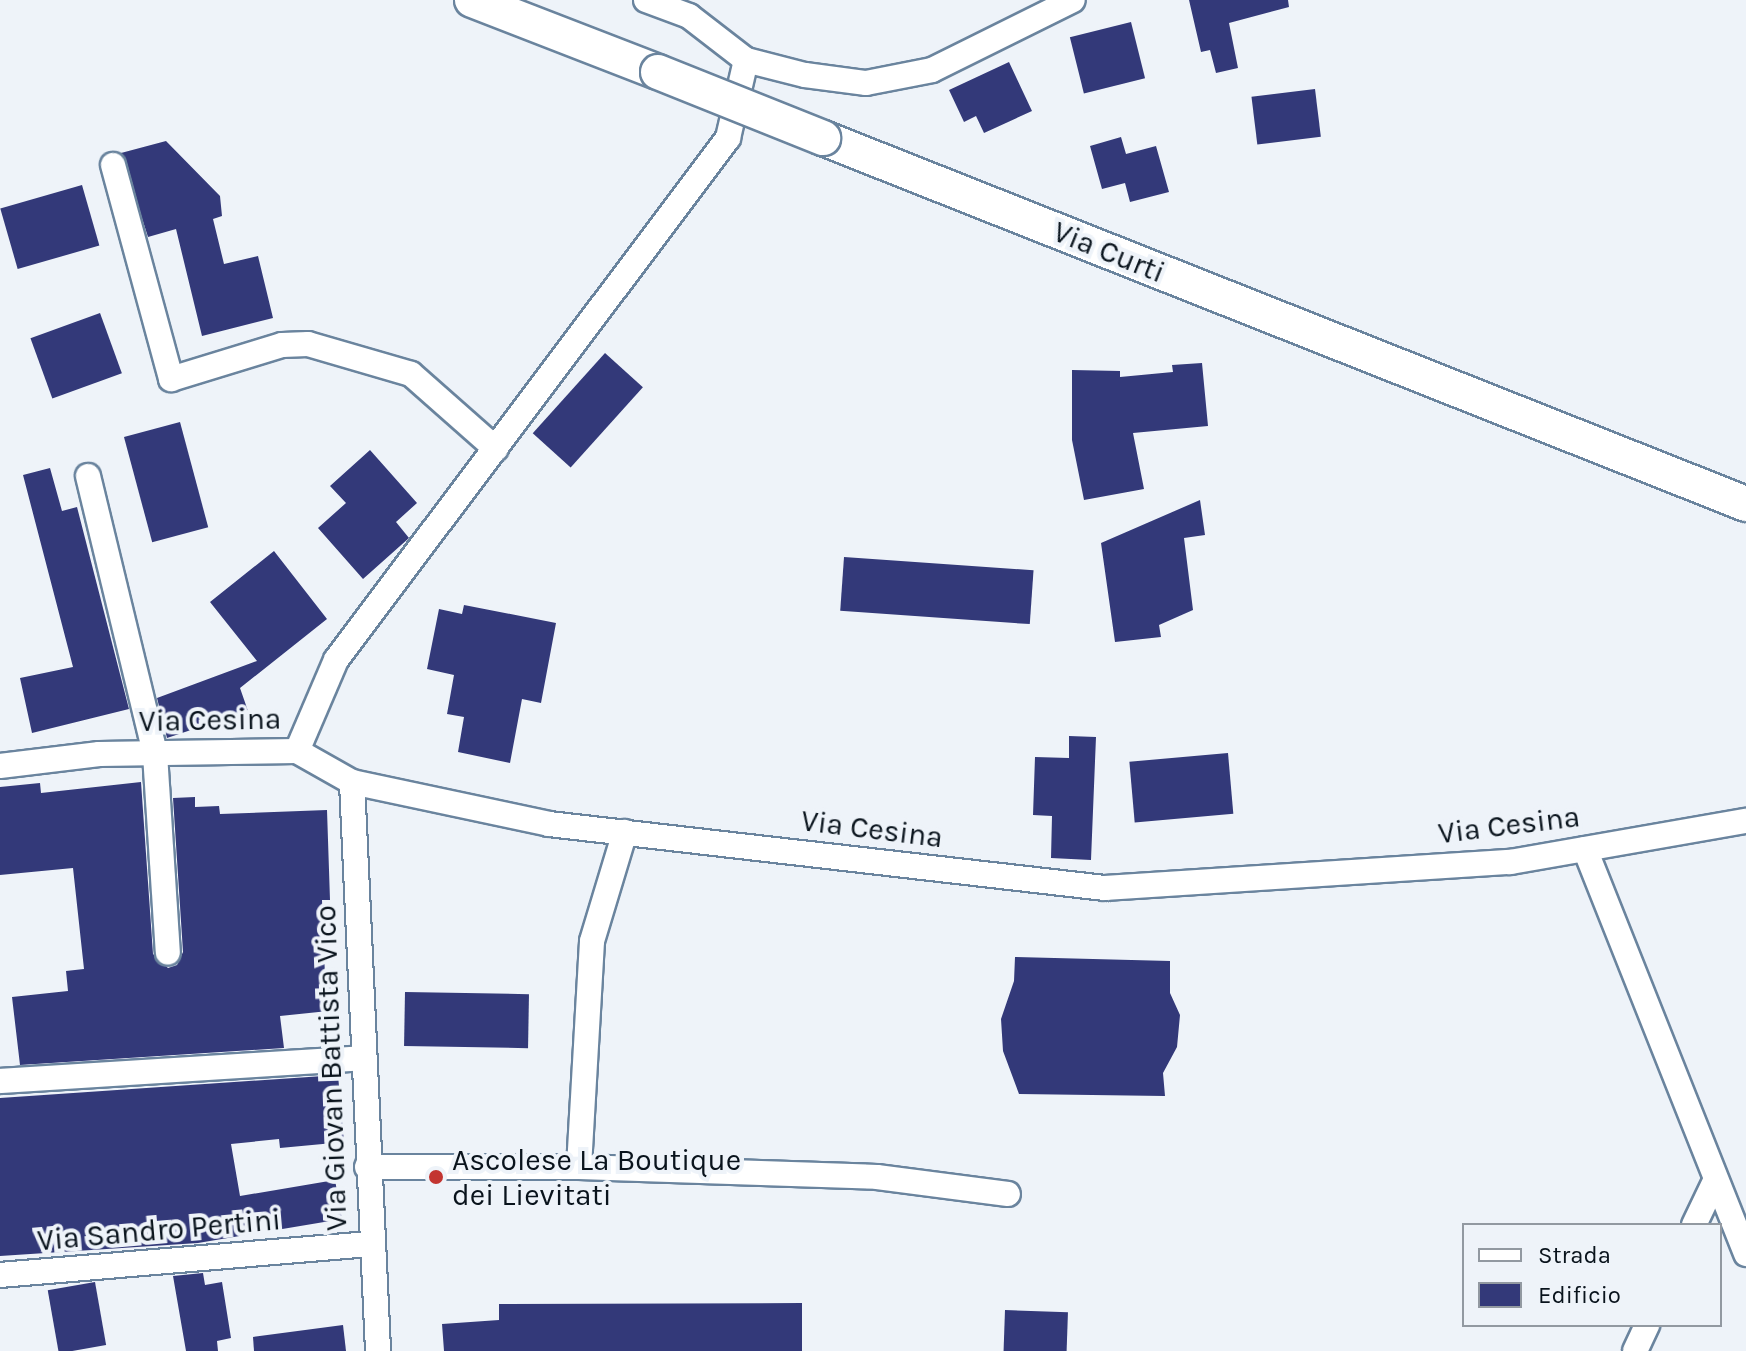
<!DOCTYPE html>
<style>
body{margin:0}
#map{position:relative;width:1746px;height:1351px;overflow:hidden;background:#eef3f9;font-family:Karla,sans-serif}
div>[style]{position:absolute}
.building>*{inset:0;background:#333979;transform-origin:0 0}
.roads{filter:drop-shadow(2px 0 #6a849e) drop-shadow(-2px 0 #6a849e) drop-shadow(0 2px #6a849e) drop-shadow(0 -2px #6a849e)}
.street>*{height:24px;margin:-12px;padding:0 12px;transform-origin:12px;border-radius:12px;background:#fff}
.secondary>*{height:34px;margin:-17px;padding:0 17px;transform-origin:17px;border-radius:17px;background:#fff}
.bridges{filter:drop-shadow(2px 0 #6a849e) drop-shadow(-2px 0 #6a849e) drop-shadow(0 2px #6a849e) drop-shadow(0 -2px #6a849e)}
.secondary-bridge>*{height:34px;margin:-17px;padding:0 17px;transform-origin:17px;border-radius:17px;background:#fff}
.dots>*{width:22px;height:22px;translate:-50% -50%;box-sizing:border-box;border:4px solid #eef3f9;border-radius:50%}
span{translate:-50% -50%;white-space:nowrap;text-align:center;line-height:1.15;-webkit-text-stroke:8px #eef3f9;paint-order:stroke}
.street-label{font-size:30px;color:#09131c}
.poi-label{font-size:30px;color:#09131c}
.left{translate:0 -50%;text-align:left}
.legend{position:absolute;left:1462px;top:1223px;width:260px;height:104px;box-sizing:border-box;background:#eef3f9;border:2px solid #9299a1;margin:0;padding:10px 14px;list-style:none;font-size:24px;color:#09131c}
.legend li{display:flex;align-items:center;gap:16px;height:40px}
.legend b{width:40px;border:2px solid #9299a1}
</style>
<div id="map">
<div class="building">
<i style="clip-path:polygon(1189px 0,1288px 0,1289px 7px,1229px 23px,1238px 68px,1216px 73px,1210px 50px,1201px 52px)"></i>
<i style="left:1131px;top:22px;width:58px;height:63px;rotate:76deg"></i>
<i style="clip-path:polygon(1009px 62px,1032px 111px,984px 133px,976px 116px,964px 122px,949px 90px)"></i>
<i style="left:1315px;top:89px;width:48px;height:64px;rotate:83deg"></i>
<i style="clip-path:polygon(1121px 137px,1126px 154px,1156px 146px,1169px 192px,1130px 202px,1125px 183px,1102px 189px,1090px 146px)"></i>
<i style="clip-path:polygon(166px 141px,220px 196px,222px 216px,213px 219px,224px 264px,258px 256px,273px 318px,202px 336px,176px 229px,148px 237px,121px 153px)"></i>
<i style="left:82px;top:185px;width:63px;height:85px;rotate:74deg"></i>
<i style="left:100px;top:313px;width:64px;height:74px;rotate:70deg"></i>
<i style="left:605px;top:353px;width:51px;height:108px;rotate:42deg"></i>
<i style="clip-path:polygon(1202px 363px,1208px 426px,1133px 433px,1144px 489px,1084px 500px,1072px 440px,1072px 370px,1120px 371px,1120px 377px,1173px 372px,1172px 365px)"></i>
<i style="left:180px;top:422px;width:109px;height:58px;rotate:75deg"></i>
<i style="clip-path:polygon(370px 450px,417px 503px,396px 522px,409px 538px,363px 579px,318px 528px,346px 503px,330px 486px)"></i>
<i style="clip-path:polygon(50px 468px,62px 511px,77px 507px,129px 709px,32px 733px,20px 678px,73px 667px,23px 475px)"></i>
<i style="clip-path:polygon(1200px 500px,1205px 535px,1184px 538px,1193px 610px,1159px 625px,1161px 637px,1115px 642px,1101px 543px)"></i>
<i style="clip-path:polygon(274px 551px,327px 619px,240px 688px,248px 711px,167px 738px,157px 698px,257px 661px,210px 602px)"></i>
<i style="left:844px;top:557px;width:190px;height:54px;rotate:4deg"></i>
<i style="clip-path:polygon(464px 605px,556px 623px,541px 703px,522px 699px,510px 763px,458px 752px,464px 717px,447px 714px,454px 675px,427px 669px,439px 609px,462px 614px)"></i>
<i style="clip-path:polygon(1069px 736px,1096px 737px,1091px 860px,1051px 858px,1052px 816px,1033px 815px,1035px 757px,1069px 758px)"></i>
<i style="left:1228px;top:753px;width:61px;height:99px;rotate:85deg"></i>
<i style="clip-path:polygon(141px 782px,153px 954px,168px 968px,177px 965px,183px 952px,173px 798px,195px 797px,195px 807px,219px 806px,220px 814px,327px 810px,330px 900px,322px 900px,325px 976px,334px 975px,338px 1010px,280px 1016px,284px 1048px,20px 1065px,12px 997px,68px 991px,66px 971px,84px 969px,73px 868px,0 875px,0 787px,40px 783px,41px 793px)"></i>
<i style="clip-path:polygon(1015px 957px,1170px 961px,1170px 993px,1180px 1015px,1177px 1047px,1163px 1073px,1165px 1096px,1019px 1094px,1003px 1051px,1001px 1019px,1014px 981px)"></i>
<i style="left:405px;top:992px;width:124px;height:54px;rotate:1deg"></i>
<i style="clip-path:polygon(338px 1075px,344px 1142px,280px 1148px,279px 1139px,231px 1144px,240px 1196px,335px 1180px,342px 1219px,198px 1243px,0 1256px,0 1098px)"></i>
<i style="clip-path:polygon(203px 1273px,205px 1285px,222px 1282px,231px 1338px,217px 1341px,218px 1351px,186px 1351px,173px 1276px)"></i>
<i style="left:95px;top:1282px;width:64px;height:48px;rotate:80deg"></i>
<i style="clip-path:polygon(802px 1303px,802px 1351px,444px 1351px,442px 1324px,499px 1320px,499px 1304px)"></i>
<i style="left:1005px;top:1310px;width:63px;height:41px;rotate:2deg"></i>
<i style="clip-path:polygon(343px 1325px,346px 1351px,254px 1351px,253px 1337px)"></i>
</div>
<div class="roads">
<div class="street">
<i style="left:646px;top:0;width:46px;rotate:20.4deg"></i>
<i style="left:689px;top:16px;width:72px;rotate:37.7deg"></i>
<i style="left:746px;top:60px;width:61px;rotate:14.3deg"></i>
<i style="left:805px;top:75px;width:62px;rotate:7.5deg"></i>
<i style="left:866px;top:83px;width:67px;rotate:-11.1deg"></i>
<i style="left:932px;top:70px;width:157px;rotate:-26.4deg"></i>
<i style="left:113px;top:165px;width:222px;rotate:74.8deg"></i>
<i style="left:171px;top:379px;width:116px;rotate:-17deg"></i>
<i style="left:282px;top:345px;width:26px;rotate:-2deg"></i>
<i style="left:308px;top:344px;width:107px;rotate:16.2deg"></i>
<i style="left:411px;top:374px;width:113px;rotate:41.4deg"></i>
<i style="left:88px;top:476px;width:286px;rotate:76.4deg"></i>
<i style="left:155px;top:754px;width:199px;rotate:86.3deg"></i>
<i style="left:297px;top:751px;width:99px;rotate:-66.8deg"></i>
<i style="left:336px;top:660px;width:653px;rotate:-53.09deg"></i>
<i style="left:728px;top:138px;width:80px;rotate:-77deg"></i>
<i style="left:0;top:766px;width:100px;rotate:-6.9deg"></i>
<i style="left:99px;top:754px;width:198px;rotate:-0.9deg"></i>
<i style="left:297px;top:751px;width:63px;rotate:29.4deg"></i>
<i style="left:352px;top:782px;width:201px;rotate:12deg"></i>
<i style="left:549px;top:824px;width:560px;rotate:6.57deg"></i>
<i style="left:1105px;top:888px;width:406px;rotate:-3.7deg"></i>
<i style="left:1510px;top:862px;width:240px;rotate:-9.9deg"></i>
<i style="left:352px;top:782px;width:570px;rotate:87.38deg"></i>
<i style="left:1585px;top:849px;width:436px;rotate:68.3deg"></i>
<i style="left:0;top:1081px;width:363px;rotate:-3.6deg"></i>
<i style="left:367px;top:1167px;width:212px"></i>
<i style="left:579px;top:1167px;width:298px;rotate:1.9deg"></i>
<i style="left:877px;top:1177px;width:132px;rotate:7.4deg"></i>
<i style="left:579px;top:1167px;width:226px;rotate:-86.7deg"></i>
<i style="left:592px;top:941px;width:114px;rotate:-73.2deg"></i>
<i style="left:1694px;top:1225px;width:47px;rotate:-64.5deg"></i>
<i style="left:0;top:1275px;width:371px;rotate:-4.8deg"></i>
<i style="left:1635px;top:1351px;width:29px;rotate:-65deg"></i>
</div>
<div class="secondary">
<i style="left:472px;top:0;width:199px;rotate:21.2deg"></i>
<i style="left:823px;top:138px;width:993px;rotate:21.63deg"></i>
</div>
</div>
<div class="bridges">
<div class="secondary-bridge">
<i style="left:658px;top:72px;width:178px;rotate:21.8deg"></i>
</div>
</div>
<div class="dots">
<i style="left:436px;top:1177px;background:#c33531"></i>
</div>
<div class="street-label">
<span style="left:1109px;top:252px;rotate:22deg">Via Curti</span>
<span style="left:210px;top:720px;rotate:-1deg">Via Cesina</span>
<span style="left:1509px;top:825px;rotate:-7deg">Via Cesina</span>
<span style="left:872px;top:829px;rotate:7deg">Via Cesina</span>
<span style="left:331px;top:1068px;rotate:-92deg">Via Giovan Battista Vico</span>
<span style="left:159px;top:1230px;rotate:-5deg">Via Sandro Pertini</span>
</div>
<div class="poi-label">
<span class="left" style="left:452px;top:1177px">Ascolese La Boutique<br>dei Lievitati</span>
</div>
<ul class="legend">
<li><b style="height:10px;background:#fff"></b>Strada</li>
<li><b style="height:22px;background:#333979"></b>Edificio</li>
</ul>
</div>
